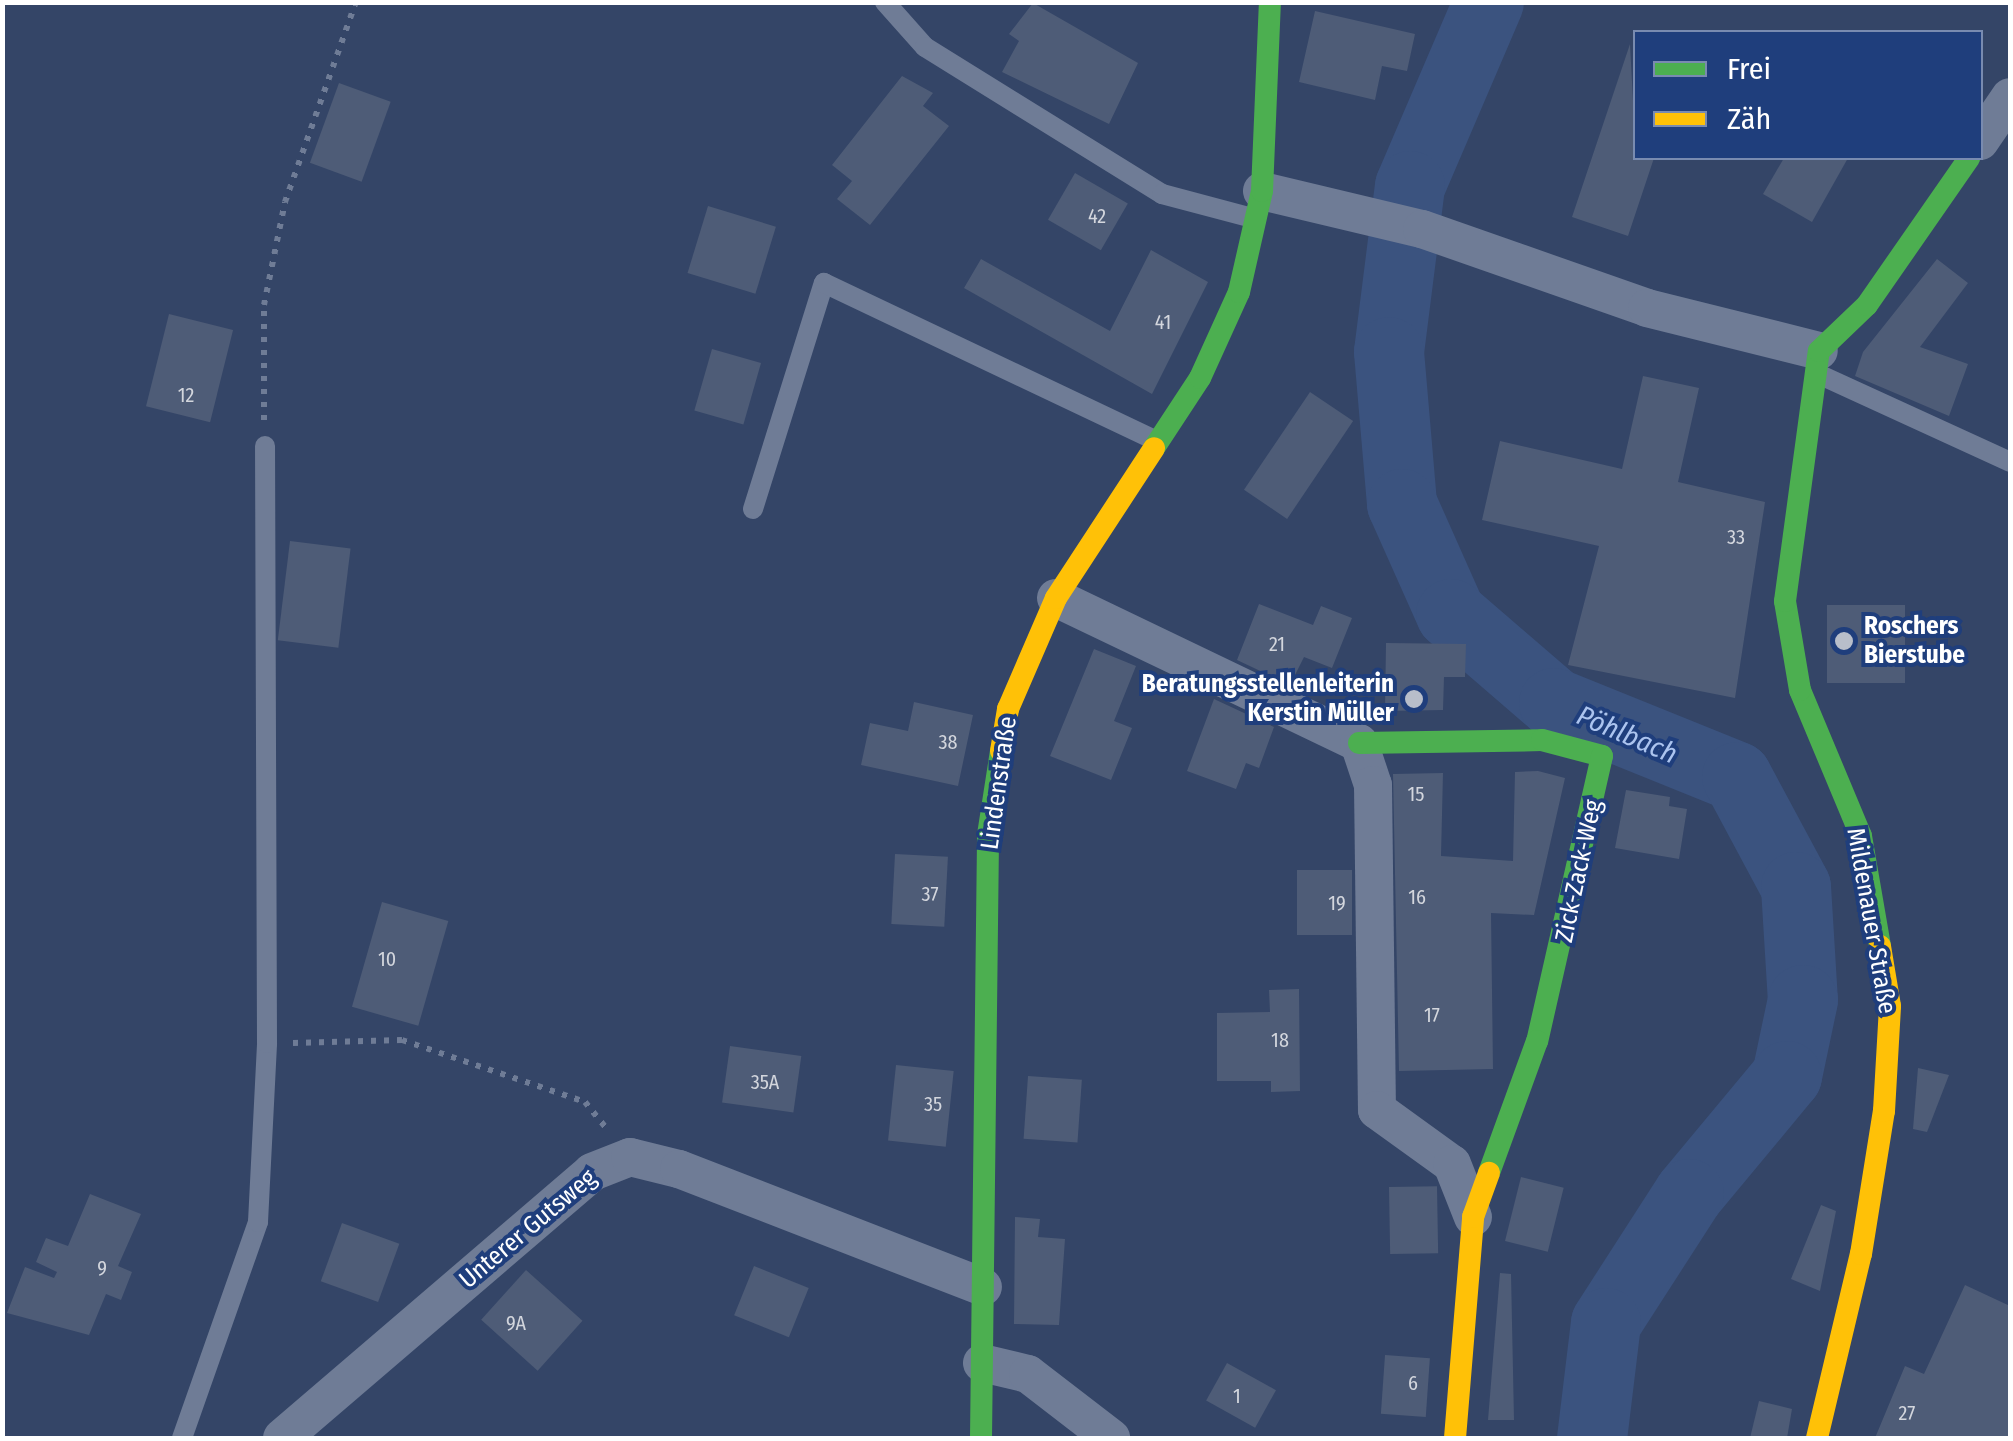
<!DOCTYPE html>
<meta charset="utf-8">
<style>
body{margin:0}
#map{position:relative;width:2013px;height:1441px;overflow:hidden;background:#344567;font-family:"Fira Sans Condensed",sans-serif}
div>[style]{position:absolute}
.river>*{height:70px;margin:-35px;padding:0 35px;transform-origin:35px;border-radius:35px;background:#3b537f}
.building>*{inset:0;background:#4e5c77;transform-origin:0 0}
.path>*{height:6px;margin-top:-3px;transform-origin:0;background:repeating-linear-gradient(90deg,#6f7c96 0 5px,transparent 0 13px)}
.lane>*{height:20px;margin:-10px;padding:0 10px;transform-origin:10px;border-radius:10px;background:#6f7c96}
.street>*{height:38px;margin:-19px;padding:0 19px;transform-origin:19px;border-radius:19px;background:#6f7c96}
.fast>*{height:22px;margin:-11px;padding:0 11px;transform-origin:11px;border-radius:11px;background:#4caf50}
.slow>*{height:22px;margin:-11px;padding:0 11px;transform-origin:11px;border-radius:11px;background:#ffc107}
.dots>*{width:28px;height:28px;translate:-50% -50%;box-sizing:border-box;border:5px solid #1f3e7c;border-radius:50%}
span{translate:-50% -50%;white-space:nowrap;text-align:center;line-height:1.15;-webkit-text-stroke:8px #1f3e7c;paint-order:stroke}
.number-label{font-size:20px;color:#d3d6dd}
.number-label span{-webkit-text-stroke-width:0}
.poi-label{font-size:25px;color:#fff;font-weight:700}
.left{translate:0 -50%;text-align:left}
.right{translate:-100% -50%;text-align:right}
.street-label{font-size:25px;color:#fff}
.water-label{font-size:28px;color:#acc4ef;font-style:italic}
.frame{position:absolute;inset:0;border:5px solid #fff;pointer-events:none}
.legend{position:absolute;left:1633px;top:30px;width:350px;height:130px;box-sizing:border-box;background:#1f3e7c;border:2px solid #798bb0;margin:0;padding:12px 18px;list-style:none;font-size:30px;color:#fff}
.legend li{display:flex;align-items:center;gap:20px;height:50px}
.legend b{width:50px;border:2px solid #798bb0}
</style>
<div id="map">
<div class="river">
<i style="left:1489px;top:2px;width:200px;rotate:113.2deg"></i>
<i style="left:1410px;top:186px;width:167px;rotate:97.2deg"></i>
<i style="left:1389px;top:352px;width:153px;rotate:85.1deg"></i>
<i style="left:1402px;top:504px;width:120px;rotate:66deg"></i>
<i style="left:1451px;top:614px;width:136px;rotate:40.8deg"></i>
<i style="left:1554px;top:703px;width:197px;rotate:22deg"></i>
<i style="left:1737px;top:777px;width:125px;rotate:61.8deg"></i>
<i style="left:1796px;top:887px;width:113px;rotate:86.5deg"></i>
<i style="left:1803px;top:1000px;width:78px;rotate:101.9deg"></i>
<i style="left:1787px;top:1076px;width:153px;rotate:129.7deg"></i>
<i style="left:1689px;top:1194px;width:153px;rotate:122.8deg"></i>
<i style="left:1606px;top:1323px;width:116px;rotate:96.9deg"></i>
</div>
<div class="building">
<i style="clip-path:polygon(1033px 3px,1138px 63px,1109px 124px,1002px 72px,1019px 41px,1009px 34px)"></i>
<i style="clip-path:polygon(1315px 11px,1415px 34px,1407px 71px,1382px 66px,1375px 100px,1299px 82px)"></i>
<i style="clip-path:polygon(1630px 44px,1636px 158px,1654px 158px,1628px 236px,1572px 217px)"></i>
<i style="clip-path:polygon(902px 76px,933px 93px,923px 106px,949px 126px,870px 225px,837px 199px,852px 181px,832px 165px)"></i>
<i style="left:339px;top:83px;width:55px;height:85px;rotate:20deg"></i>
<i style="clip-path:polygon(1784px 158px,1848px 158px,1812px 222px,1763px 194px)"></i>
<i style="left:1075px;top:173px;width:61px;height:54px;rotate:30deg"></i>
<i style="left:708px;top:206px;width:71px;height:70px;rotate:17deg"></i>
<i style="clip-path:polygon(1151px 250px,1208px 282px,1152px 394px,964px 288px,981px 259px,1110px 331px)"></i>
<i style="clip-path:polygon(1937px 259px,1968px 283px,1920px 347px,1968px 364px,1949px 416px,1855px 376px,1863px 352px)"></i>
<i style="left:169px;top:314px;width:66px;height:95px;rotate:14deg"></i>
<i style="left:712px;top:349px;width:51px;height:64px;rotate:16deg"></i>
<i style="clip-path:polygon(1643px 376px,1699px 388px,1678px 482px,1765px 502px,1735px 698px,1568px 665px,1599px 546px,1482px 520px,1500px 441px,1622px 469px)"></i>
<i style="left:1310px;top:392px;width:52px;height:118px;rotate:34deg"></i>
<i style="left:290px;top:541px;width:61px;height:100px;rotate:7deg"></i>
<i style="clip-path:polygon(1259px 604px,1313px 625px,1321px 606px,1352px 618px,1332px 668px,1304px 657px,1290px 685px,1237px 660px)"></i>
<i style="left:1827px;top:605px;width:78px;height:78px"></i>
<i style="clip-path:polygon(1386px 643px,1466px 644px,1465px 677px,1444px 677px,1443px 710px,1385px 711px)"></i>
<i style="clip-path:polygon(1094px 649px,1136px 666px,1114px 721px,1132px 728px,1111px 780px,1050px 756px)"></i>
<i style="clip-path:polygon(1214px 699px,1274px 727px,1259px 768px,1246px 763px,1236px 789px,1187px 771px)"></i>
<i style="clip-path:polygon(914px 702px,973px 715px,958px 786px,861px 765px,870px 723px,908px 731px)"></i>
<i style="clip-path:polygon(1538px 771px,1565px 778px,1534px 915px,1491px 913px,1493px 1069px,1399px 1071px,1393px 774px,1443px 773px,1441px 856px,1513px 861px,1515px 772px)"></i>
<i style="clip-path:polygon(1626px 790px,1670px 797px,1669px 806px,1687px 809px,1679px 859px,1615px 848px)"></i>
<i style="left:895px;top:854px;width:53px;height:70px;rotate:3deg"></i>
<i style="left:1297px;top:870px;width:55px;height:65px"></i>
<i style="left:382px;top:902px;width:69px;height:109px;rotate:16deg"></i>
<i style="clip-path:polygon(1299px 989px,1300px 1091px,1271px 1092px,1271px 1081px,1217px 1081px,1217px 1013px,1270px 1012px,1269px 990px)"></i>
<i style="left:730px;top:1046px;width:72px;height:57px;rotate:8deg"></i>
<i style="left:896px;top:1065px;width:58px;height:76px;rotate:6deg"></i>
<i style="clip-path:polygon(1918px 1068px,1949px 1075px,1927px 1132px,1913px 1129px)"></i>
<i style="left:1028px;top:1076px;width:54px;height:63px;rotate:4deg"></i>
<i style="left:1521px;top:1177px;width:44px;height:66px;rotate:14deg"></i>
<i style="left:1389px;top:1187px;width:48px;height:67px;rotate:-1deg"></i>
<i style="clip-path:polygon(90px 1194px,141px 1214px,118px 1266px,132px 1272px,121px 1300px,106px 1294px,89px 1335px,7px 1313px,25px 1267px,54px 1278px,57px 1272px,36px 1262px,46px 1238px,68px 1246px)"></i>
<i style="clip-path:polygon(1821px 1205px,1836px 1211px,1820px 1291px,1791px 1279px)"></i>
<i style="clip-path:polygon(1015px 1217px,1040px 1219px,1038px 1237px,1065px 1239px,1059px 1325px,1014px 1324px)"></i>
<i style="left:342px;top:1223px;width:61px;height:62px;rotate:20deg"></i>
<i style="left:754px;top:1266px;width:59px;height:53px;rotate:22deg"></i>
<i style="left:526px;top:1270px;width:76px;height:67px;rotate:42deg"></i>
<i style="clip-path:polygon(1500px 1273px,1511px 1274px,1514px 1420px,1488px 1420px)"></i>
<i style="clip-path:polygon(1965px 1285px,2010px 1306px,2010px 1438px,1875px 1438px,1905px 1366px,1924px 1374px)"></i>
<i style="left:1385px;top:1355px;width:45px;height:59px;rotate:4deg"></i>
<i style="left:1227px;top:1363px;width:56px;height:43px;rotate:29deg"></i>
<i style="clip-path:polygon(1759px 1401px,1792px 1409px,1787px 1438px,1750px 1438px)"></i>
</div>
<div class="path">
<i style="left:264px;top:420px;width:115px;rotate:-90deg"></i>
<i style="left:264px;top:305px;width:105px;rotate:-78.5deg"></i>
<i style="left:285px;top:202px;width:212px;rotate:-70.5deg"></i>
<i style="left:293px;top:1043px;width:109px;rotate:-1.6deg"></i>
<i style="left:402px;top:1040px;width:193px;rotate:18.7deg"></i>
<i style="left:585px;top:1102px;width:35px;rotate:51deg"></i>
</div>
<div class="lane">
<i style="left:885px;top:2px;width:60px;rotate:48.4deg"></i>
<i style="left:925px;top:47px;width:279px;rotate:31.8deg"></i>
<i style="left:1162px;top:194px;width:97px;rotate:14.9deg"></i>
<i style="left:1816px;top:373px;width:213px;rotate:24.6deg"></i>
<i style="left:753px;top:509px;width:237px;rotate:-72.6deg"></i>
<i style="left:824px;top:283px;width:369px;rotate:25.4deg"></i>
<i style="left:182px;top:1438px;width:229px;rotate:-70.6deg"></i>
<i style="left:258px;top:1222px;width:179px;rotate:-87.1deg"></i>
<i style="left:267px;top:1043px;width:597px;rotate:-90.19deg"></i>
</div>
<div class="street">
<i style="left:1980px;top:141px;width:53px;rotate:-55.7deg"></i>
<i style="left:1262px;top:191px;width:164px;rotate:13.4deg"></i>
<i style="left:1422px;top:229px;width:238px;rotate:19.3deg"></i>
<i style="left:1647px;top:308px;width:177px;rotate:14deg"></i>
<i style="left:1056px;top:598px;width:336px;rotate:25.6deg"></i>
<i style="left:1359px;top:743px;width:44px;rotate:71.6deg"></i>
<i style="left:1373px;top:785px;width:325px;rotate:89.3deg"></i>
<i style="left:1377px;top:1110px;width:92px;rotate:35.8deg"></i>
<i style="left:1452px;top:1164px;width:57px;rotate:68.4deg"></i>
<i style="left:982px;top:1363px;width:47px;rotate:13.4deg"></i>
<i style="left:1028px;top:1374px;width:105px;rotate:37.6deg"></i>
<i style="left:282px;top:1438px;width:408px;rotate:-40.6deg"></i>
<i style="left:592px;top:1172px;width:41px;rotate:-21.5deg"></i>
<i style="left:630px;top:1157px;width:50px;rotate:13.8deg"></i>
<i style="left:679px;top:1169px;width:326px;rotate:21.2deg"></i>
</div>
<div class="fast">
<i style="left:1154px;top:448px;width:84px;rotate:-56.7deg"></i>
<i style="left:1200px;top:378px;width:94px;rotate:-65.6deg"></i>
<i style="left:1239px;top:292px;width:104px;rotate:-77.2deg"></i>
<i style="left:1262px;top:191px;width:189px;rotate:-87.6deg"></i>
<i style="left:1359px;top:743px;width:183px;rotate:-0.9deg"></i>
<i style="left:1542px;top:740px;width:62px;rotate:14.9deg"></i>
<i style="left:1602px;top:756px;width:292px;rotate:102.8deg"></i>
<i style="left:1537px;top:1041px;width:140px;rotate:110deg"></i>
<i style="left:1880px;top:946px;width:112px;rotate:-99.8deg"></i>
<i style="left:1861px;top:836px;width:158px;rotate:-112.7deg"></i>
<i style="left:1800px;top:690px;width:90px;rotate:-99.6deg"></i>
<i style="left:1785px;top:601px;width:252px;rotate:-82.3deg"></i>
<i style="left:1819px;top:351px;width:66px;rotate:-43.8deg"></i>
<i style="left:1867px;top:305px;width:179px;rotate:-55.2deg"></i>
<i style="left:981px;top:1438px;width:603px;rotate:-89.33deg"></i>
<i style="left:988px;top:835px;width:85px;rotate:-81.2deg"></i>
</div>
<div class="slow">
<i style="left:1001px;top:751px;width:43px;rotate:-80.5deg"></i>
<i style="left:1008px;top:709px;width:121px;rotate:-66.6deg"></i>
<i style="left:1056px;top:598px;width:179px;rotate:-56.8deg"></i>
<i style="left:1455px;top:1438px;width:222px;rotate:-85.3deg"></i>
<i style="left:1473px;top:1217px;width:47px;rotate:-70deg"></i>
<i style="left:1817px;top:1438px;width:189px;rotate:-76.6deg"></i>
<i style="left:1861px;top:1254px;width:145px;rotate:-80.9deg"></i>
<i style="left:1884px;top:1111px;width:105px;rotate:-86.7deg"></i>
<i style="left:1890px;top:1006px;width:61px;rotate:-99.5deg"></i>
</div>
<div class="dots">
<i style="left:1844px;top:641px;background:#b8beca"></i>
<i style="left:1414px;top:699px;background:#b8beca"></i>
</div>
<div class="number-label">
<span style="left:1097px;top:216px">42</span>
<span style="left:1163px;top:322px">41</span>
<span style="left:186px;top:395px">12</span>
<span style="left:1736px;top:537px">33</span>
<span style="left:1277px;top:644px">21</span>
<span style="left:948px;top:742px">38</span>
<span style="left:1416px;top:794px">15</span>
<span style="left:930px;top:894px">37</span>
<span style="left:1417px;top:897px">16</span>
<span style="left:1337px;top:903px">19</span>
<span style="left:387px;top:959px">10</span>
<span style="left:1432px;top:1015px">17</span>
<span style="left:1280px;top:1040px">18</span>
<span style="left:765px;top:1082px">35A</span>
<span style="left:933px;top:1104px">35</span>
<span style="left:102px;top:1268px">9</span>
<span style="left:516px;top:1323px">9A</span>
<span style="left:1413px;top:1383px">6</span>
<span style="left:1237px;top:1396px">1</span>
<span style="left:1907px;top:1413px">27</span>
</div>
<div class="poi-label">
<span class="left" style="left:1864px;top:641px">Roschers<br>Bierstube</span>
<span class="right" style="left:1394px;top:699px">Beratungsstellenleiterin<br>Kerstin Müller</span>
</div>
<div class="street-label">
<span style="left:999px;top:783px;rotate:-82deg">Lindenstraße</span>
<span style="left:1579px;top:871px;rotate:-78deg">Zick-Zack-Weg</span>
<span style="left:1871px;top:921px;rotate:80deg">Mildenauer Straße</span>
<span style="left:528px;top:1229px;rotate:-40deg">Unterer Gutsweg</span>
</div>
<div class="water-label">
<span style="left:1627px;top:735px;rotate:23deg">Pöhlbach</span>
</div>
<div class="frame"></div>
<ul class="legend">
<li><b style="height:12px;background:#4caf50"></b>Frei</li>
<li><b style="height:12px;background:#ffc107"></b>Zäh</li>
</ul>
</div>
